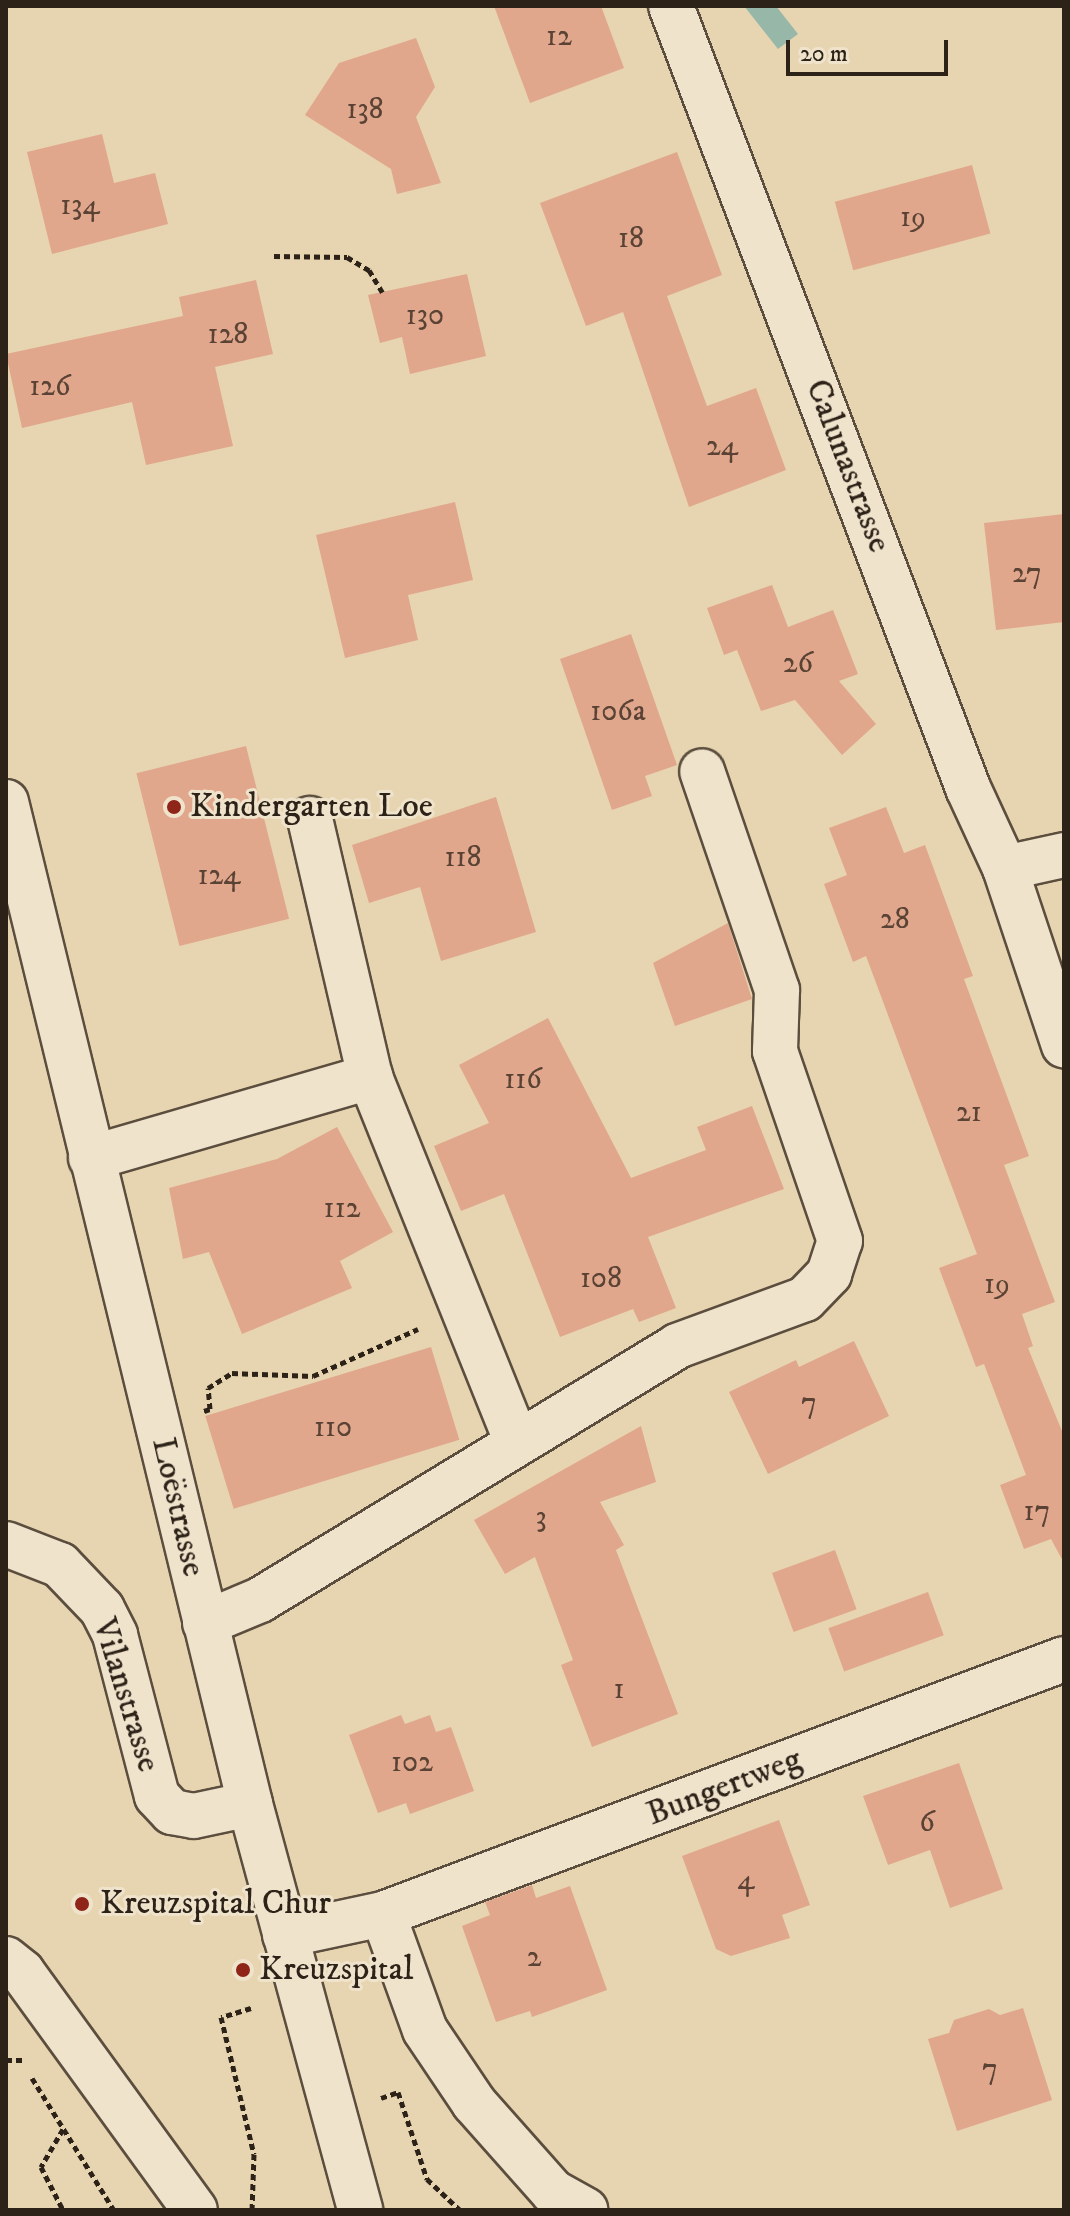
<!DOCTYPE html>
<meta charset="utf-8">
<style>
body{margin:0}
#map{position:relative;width:1070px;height:2216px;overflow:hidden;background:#e7d4b0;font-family:"IM FELL DW Pica",serif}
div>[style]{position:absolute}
.water>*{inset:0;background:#97b8a9}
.building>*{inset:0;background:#e1a78c;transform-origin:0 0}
.path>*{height:5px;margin-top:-2.5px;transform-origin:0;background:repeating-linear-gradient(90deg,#2d2218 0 6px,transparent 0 10px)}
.roads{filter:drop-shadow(2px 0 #5c4e3e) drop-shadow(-2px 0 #5c4e3e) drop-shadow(0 2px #5c4e3e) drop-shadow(0 -2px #5c4e3e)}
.minor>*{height:44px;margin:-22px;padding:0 22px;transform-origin:22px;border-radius:22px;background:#efe3cc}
.dots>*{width:22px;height:22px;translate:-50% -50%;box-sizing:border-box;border:4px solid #efe3cc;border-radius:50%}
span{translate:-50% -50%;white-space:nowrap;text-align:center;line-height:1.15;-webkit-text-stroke:6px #efe3cc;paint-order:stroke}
.number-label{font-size:30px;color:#5a4335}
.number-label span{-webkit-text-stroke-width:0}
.street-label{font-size:34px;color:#2d2218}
.poi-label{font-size:34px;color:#2d2218}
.left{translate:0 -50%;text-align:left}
.frame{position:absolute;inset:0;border:8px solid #2d2218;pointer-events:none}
.scale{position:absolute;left:786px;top:40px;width:162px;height:36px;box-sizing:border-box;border:4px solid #2d2218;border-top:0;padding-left:10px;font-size:24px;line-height:28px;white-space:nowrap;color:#2d2218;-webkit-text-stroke:6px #efe3cc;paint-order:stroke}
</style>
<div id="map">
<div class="water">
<i style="clip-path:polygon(744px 6px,776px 6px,798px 34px,778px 49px)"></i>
</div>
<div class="building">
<i style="clip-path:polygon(494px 6px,601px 6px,624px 68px,530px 103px)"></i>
<i style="clip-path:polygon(416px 38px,435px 87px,416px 117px,441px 183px,397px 194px,391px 169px,305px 115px,339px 63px)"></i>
<i style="clip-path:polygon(102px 134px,114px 183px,155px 173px,168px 224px,52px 254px,27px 152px)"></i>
<i style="clip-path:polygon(677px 152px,722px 275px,667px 296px,707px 406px,756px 388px,786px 470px,689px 507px,623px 312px,586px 326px,540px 203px)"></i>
<i style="left:972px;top:165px;width:71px;height:142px;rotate:75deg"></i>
<i style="clip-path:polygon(467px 274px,486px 356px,410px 374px,402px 337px,380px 343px,368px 295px)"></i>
<i style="clip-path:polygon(256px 280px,273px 354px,215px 367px,233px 446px,146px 465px,132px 402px,22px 428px,6px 354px,183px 316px,179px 297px)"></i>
<i style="clip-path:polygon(455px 502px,473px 580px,408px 595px,418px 640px,345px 658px,316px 535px)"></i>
<i style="clip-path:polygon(1064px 514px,1064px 622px,996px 630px,984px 523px)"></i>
<i style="clip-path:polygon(772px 585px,788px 627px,833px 610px,858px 674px,839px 681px,876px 724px,842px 755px,795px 700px,761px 711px,737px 650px,724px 655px,707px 608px)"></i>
<i style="clip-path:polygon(631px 634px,677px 765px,645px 776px,652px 796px,612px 810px,560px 659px)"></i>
<i style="left:246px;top:746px;width:178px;height:113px;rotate:76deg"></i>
<i style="clip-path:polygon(496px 797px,536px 932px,441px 961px,420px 887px,369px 903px,352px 845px)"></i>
<i style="clip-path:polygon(886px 807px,904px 853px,925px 845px,973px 976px,964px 979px,1029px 1156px,1004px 1165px,1055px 1302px,1022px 1314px,1033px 1346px,1028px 1348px,1064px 1436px,1064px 1563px,1051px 1539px,1024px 1549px,1000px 1485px,1026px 1475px,984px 1364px,976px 1367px,939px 1268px,977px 1254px,866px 956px,853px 962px,824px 884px,847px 875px,829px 828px)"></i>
<i style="clip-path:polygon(728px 923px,752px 999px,675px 1026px,653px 963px)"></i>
<i style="clip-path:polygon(548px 1018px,631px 1178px,706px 1150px,697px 1127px,752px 1106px,784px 1189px,648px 1237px,676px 1308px,639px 1322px,633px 1309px,560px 1337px,504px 1194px,461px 1211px,434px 1146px,489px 1123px,459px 1065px)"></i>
<i style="clip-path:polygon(337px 1127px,393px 1232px,340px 1261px,352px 1288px,242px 1334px,209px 1252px,183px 1259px,169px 1188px,277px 1159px)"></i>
<i style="clip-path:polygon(854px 1341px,889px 1416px,768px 1474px,729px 1392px,796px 1360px,799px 1367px)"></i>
<i style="left:431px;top:1347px;width:97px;height:236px;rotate:73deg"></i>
<i style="clip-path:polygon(641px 1426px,656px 1482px,600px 1502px,624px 1545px,616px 1550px,678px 1714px,592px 1747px,561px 1665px,573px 1660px,535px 1557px,505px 1574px,474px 1520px)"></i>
<i style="left:835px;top:1550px;width:63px;height:67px;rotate:70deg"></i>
<i style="left:928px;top:1592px;width:46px;height:106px;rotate:70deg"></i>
<i style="clip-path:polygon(401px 1715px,405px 1724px,430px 1715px,436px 1732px,451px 1727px,474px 1791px,410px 1814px,406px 1803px,378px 1813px,349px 1735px)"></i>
<i style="clip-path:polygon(959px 1763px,1003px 1889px,950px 1908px,930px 1850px,888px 1865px,863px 1796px)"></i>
<i style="clip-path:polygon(779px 1820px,810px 1905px,782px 1915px,790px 1938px,731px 1956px,716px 1949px,682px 1856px)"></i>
<i style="clip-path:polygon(532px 1885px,536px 1898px,570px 1886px,607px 1990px,532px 2017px,530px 2011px,496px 2022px,462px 1926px,490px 1915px,485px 1902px)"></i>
<i style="clip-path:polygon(1023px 2008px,1052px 2100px,957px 2131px,928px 2039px,949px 2033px,954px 2020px,989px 2009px,1000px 2015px)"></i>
</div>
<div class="path">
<i style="left:274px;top:256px;width:73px;rotate:0.8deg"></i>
<i style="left:347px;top:257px;width:26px;rotate:31deg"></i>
<i style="left:369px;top:270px;width:26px;rotate:59deg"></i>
<i style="left:204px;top:1411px;width:6px;rotate:-18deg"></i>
<i style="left:210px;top:1409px;width:21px;rotate:-95deg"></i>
<i style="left:208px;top:1388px;width:28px;rotate:-32deg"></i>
<i style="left:232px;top:1373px;width:81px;rotate:2.1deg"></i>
<i style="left:313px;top:1376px;width:115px;rotate:-24.1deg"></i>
<i style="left:251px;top:2008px;width:31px;rotate:163deg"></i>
<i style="left:221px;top:2017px;width:141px;rotate:76.5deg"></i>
<i style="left:254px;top:2154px;width:56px;rotate:92deg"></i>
<i style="left:6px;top:2060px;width:16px"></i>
<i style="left:32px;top:2078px;width:155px;rotate:58.2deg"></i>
<i style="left:381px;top:2098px;width:18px;rotate:-19deg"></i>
<i style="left:398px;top:2092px;width:92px;rotate:71.6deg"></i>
<i style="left:427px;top:2179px;width:45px;rotate:43.2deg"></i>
<i style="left:63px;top:2129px;width:44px;rotate:120.1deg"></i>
<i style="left:41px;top:2167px;width:48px;rotate:62.9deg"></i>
</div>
<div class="roads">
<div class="minor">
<i style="left:671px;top:6px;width:837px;rotate:69.2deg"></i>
<i style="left:968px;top:788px;width:88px;rotate:65.2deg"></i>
<i style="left:1005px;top:868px;width:60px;rotate:-12.4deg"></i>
<i style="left:6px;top:802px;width:1031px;rotate:76.31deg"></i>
<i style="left:250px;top:1804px;width:421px;rotate:74.8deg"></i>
<i style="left:310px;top:819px;width:265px;rotate:76.9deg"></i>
<i style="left:370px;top:1077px;width:393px;rotate:68.1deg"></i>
<i style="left:1005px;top:868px;width:187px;rotate:71.6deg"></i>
<i style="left:91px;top:1158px;width:291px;rotate:-16.2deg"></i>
<i style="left:6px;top:1544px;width:58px;rotate:21.3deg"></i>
<i style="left:60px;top:1565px;width:61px;rotate:46.3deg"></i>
<i style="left:102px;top:1609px;width:29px;rotate:63deg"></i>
<i style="left:115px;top:1635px;width:166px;rotate:75.4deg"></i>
<i style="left:157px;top:1796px;width:22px;rotate:47deg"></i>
<i style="left:172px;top:1812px;width:22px;rotate:10deg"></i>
<i style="left:194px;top:1816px;width:57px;rotate:-12.1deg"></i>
<i style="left:205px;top:1623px;width:60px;rotate:-22.7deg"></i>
<i style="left:260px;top:1600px;width:488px;rotate:-31.3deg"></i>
<i style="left:677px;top:1346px;width:136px;rotate:-20.2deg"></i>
<i style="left:805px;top:1299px;width:35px;rotate:-46deg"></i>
<i style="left:829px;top:1274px;width:35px;rotate:-72deg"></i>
<i style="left:840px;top:1241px;width:201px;rotate:-108.9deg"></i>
<i style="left:775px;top:1051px;width:61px;rotate:-88.1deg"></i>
<i style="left:777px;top:990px;width:231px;rotate:-108.9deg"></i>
<i style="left:383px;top:1914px;width:727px;rotate:-20.53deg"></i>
<i style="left:285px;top:1935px;width:100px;rotate:-12.1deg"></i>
<i style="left:383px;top:1914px;width:123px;rotate:70.1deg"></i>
<i style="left:425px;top:2030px;width:88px;rotate:56.1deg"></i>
<i style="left:474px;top:2103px;width:119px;rotate:48.4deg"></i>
<i style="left:553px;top:2192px;width:37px;rotate:29deg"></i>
<i style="left:6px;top:1959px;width:21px;rotate:39deg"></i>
<i style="left:22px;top:1972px;width:294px;rotate:54deg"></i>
</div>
</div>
<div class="dots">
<i style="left:174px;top:807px;background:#8f2418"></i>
<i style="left:82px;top:1904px;background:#8f2418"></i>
<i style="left:243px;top:1970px;background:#8f2418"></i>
</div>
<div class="number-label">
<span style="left:559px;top:37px">12</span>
<span style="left:365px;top:110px">138</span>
<span style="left:80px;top:206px">134</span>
<span style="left:913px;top:218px">19</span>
<span style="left:631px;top:239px">18</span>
<span style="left:425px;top:316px">130</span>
<span style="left:228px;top:335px">128</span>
<span style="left:50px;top:387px">126</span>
<span style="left:722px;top:447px">24</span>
<span style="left:1027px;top:574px">27</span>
<span style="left:798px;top:664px">26</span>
<span style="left:618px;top:712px">106a</span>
<span style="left:463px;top:858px">118</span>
<span style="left:219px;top:876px">124</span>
<span style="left:895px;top:920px">28</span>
<span style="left:523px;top:1080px">116</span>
<span style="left:969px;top:1113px">21</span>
<span style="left:342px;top:1209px">112</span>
<span style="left:601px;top:1279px">108</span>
<span style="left:997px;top:1285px">19</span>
<span style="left:809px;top:1404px">7</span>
<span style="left:333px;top:1428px">110</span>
<span style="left:1037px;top:1512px">17</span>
<span style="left:541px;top:1518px">3</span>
<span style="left:619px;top:1690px">1</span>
<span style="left:412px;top:1763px">102</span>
<span style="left:927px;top:1823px">6</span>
<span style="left:746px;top:1881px">4</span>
<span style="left:534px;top:1958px">2</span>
<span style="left:990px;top:2070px">7</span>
</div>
<div class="street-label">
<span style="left:848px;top:466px;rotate:69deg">Calunastrasse</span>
<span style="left:178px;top:1507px;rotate:77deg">Loëstrasse</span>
<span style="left:126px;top:1695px;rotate:73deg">Vilanstrasse</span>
<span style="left:724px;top:1787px;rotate:-21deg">Bungertweg</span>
</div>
<div class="poi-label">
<span class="left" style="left:190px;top:807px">Kindergarten Loe</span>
<span class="left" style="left:100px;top:1904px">Kreuzspital Chur</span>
<span class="left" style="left:259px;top:1970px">Kreuzspital</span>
</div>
<div class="frame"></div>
<div class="scale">20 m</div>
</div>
